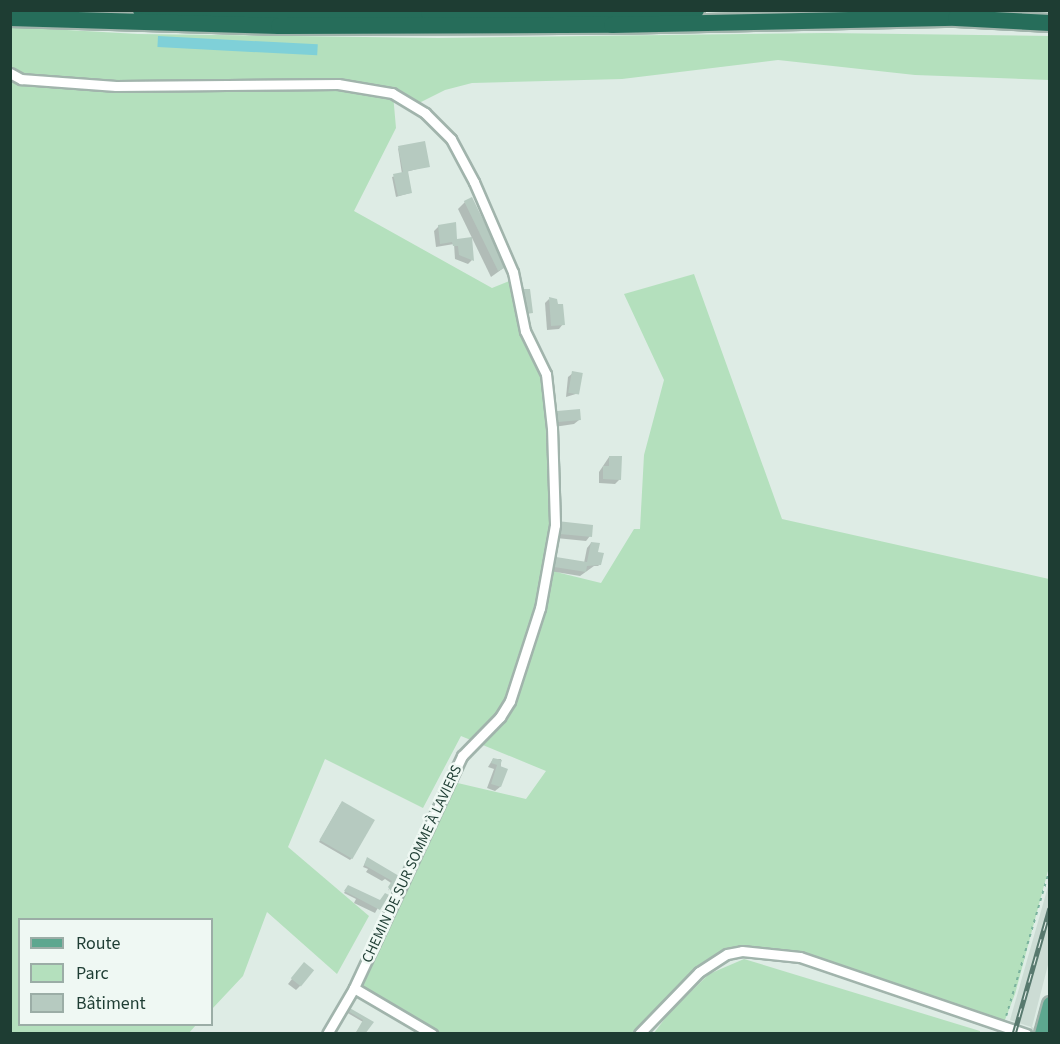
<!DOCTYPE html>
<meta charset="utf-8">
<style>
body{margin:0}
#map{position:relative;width:1060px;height:1044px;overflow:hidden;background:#deece5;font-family:"Source Sans 3",sans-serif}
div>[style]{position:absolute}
.built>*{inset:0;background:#ccdcd4}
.green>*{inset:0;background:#b4e0bd}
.water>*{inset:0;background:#7fd0d8;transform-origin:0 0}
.shadow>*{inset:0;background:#0003}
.building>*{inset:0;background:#b6cac0;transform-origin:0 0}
.path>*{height:1.5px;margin-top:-0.75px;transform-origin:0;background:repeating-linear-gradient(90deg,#7bb39e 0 3px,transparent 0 7.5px)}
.roads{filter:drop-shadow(2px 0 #a1b4ac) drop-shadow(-2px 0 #a1b4ac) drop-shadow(0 2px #a1b4ac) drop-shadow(0 -2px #a1b4ac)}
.street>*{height:9px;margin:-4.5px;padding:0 4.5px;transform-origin:4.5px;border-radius:4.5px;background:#fff}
.primary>*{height:15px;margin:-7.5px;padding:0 7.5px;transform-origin:7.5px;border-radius:7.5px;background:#5da78f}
.highway>*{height:16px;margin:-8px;padding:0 8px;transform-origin:8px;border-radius:8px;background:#266d5a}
.rail>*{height:5px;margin-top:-2.5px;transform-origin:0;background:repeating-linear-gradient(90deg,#eff8f3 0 9px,#58796e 0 18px);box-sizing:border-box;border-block:2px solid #58796e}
span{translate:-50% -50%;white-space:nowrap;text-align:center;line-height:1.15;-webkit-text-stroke:5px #eff8f3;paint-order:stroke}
.street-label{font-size:15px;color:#1e3d33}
.frame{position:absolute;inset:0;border:12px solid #1e3d33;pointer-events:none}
.legend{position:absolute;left:18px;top:918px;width:195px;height:108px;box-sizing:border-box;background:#eff8f3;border:2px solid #9bada6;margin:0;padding:8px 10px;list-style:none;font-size:18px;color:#1e3d33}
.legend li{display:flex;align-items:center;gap:12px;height:30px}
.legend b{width:30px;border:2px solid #9bada6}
</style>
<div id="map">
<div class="built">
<i style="clip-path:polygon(1049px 883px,1049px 961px,1032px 1027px,1046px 1033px,1029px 1033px,1031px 1027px,1010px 1020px)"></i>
</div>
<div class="green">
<i style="clip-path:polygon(10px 11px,51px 11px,49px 29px,138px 34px,438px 38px,827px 33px,1049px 36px,1049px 80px,915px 75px,778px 60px,622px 79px,472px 83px,445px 90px,415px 105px,393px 94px,396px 128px,354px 211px,492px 288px,514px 279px,521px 318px,542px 364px,555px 503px,548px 570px,601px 583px,634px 529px,640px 529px,644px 455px,664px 380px,624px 294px,694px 274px,782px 519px,1049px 579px,1049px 867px,1015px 994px,1003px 1025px,819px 964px,742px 951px,699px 972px,639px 1033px,432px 1033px,354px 988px,449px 781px,526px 799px,546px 771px,461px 736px,423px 808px,325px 759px,288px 847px,369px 916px,337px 974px,267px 912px,243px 976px,212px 1009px,212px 920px,20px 920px,20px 1024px,196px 1025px,188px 1034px,11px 1033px,10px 79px,20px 79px,11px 73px)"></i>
<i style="clip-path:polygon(744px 959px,980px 1031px,980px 1033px,654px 1033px,669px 1013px,709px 974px)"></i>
</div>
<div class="water">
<i style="left:158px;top:36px;width:160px;height:11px;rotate:3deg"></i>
</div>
<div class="shadow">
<i style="clip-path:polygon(398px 148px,428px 166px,406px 172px,410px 193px,396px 197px,392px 177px,402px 174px)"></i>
<i style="clip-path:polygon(465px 202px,505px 267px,491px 277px,458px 209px)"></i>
<i style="clip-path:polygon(439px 226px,472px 260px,468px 264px,455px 259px,454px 244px,436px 247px,434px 231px)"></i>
<i style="clip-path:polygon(549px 299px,563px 324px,559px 329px,547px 330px,545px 303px)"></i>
<i style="clip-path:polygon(573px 373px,579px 393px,566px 397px,568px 377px)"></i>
<i style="clip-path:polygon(558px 413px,579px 420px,574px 424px,554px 427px,553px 417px)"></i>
<i style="clip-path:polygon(609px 457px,620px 479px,615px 484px,599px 483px,599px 472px)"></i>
<i style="clip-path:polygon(554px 527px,590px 536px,586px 541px,556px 538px)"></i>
<i style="clip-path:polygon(591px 543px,600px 564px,598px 566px,594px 566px,580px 576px,550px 571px,556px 559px,584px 563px,587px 548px)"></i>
<i style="clip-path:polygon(493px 759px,501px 759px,500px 787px,495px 791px,487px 788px,494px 769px,488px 767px)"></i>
<i style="clip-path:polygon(340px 805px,352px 858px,350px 860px,319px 842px)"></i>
<i style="clip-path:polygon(366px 861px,397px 877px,388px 891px,391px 883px,385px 879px,382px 881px,366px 872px,368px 869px,363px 867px)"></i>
<i style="clip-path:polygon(347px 888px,379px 902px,385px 895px,375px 913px,354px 903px,356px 899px,344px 893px)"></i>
<i style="clip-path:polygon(300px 969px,300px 986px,296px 990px,288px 984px)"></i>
<i style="clip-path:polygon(348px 1009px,370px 1022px,363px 1034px,355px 1034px,363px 1022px,346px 1012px)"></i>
</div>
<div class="building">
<i style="clip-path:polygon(425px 141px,430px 167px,408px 171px,412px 193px,398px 196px,393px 174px,403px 172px,398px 146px)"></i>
<i style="left:472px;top:197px;width:78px;height:9px;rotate:64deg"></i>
<i style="clip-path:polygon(456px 222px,457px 239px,472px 237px,474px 261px,459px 255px,458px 246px,453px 246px,452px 242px,440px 244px,438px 225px)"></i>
<i style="clip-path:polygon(522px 289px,530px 289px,533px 313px,526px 314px)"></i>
<i style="clip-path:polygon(549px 297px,557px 299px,558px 304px,563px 304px,565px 325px,551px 326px)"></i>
<i style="left:572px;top:371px;width:11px;height:22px;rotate:10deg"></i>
<i style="left:580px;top:409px;width:11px;height:23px;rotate:85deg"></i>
<i style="clip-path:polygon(609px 456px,622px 456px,621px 480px,603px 479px,603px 466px,609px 466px)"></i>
<i style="clip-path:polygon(557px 521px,593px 525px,592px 537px,560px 534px)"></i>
<i style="clip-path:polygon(591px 542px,600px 543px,598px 552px,604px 553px,601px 565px,587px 566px,586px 572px,554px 567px,556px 557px,587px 562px)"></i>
<i style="clip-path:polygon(493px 758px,502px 760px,500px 766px,508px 769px,501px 787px,491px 784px,497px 765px,491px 763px)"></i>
<i style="left:342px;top:801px;width:38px;height:45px;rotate:30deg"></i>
<i style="clip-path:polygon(367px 857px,399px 876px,391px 891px,388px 887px,392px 881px,364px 865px)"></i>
<i style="clip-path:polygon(348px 885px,380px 900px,385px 893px,389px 895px,380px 910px,344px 891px)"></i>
<i style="left:304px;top:962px;width:13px;height:21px;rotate:39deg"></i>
<i style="clip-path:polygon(348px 1007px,374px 1022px,365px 1034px,355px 1034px,363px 1020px,346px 1010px)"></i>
</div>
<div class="path">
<i style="left:1006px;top:1016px;width:155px;rotate:-73.5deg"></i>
</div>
<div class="roads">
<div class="street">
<i style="left:10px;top:73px;width:13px;rotate:29deg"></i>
<i style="left:21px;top:79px;width:95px;rotate:4.2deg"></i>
<i style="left:116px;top:86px;width:222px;rotate:-0.5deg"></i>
<i style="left:338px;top:84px;width:55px;rotate:9.5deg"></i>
<i style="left:392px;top:93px;width:39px;rotate:31deg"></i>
<i style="left:425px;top:113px;width:37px;rotate:45deg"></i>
<i style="left:451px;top:139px;width:49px;rotate:61.9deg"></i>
<i style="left:474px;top:182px;width:98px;rotate:66.6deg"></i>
<i style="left:513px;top:272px;width:60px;rotate:78.5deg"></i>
<i style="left:525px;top:331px;width:48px;rotate:64deg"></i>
<i style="left:546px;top:374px;width:54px;rotate:83.7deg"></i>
<i style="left:552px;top:428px;width:97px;rotate:88.2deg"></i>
<i style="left:555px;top:525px;width:84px;rotate:100.2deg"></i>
<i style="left:540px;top:608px;width:98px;rotate:107.9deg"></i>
<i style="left:510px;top:701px;width:19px;rotate:122deg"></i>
<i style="left:500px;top:717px;width:54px;rotate:134.3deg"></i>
<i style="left:462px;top:756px;width:256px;rotate:115deg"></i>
<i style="left:354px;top:988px;width:53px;rotate:120.4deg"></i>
<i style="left:354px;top:988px;width:91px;rotate:30.5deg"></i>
<i style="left:639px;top:1034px;width:86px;rotate:-45.9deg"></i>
<i style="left:699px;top:972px;width:33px;rotate:-33deg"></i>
<i style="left:727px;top:954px;width:15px;rotate:-11deg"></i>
<i style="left:742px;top:951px;width:58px;rotate:5.9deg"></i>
<i style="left:800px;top:957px;width:239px;rotate:18.8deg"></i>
</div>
<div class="primary">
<i style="left:1042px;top:1034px;width:31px;rotate:-75deg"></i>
</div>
<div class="highway">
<i style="left:141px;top:10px;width:288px;rotate:0.6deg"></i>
<i style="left:429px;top:13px;width:267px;rotate:-0.6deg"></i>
<i style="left:10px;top:18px;width:269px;rotate:1.7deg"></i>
<i style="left:279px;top:26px;width:333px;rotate:-0.2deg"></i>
<i style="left:612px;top:25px;width:344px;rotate:-1.2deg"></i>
<i style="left:956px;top:18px;width:94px;rotate:3deg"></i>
</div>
</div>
<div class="rail">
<i style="left:1014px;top:1034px;width:131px;rotate:-74.1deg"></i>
</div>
<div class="street-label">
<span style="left:412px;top:864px;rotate:-65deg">CHEMIN DE SUR SOMME À LAVIERS</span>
</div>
<div class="frame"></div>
<ul class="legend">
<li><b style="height:8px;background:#5da78f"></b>Route</li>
<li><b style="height:16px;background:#b4e0bd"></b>Parc</li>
<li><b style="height:16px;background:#b6cac0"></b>Bâtiment</li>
</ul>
</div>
